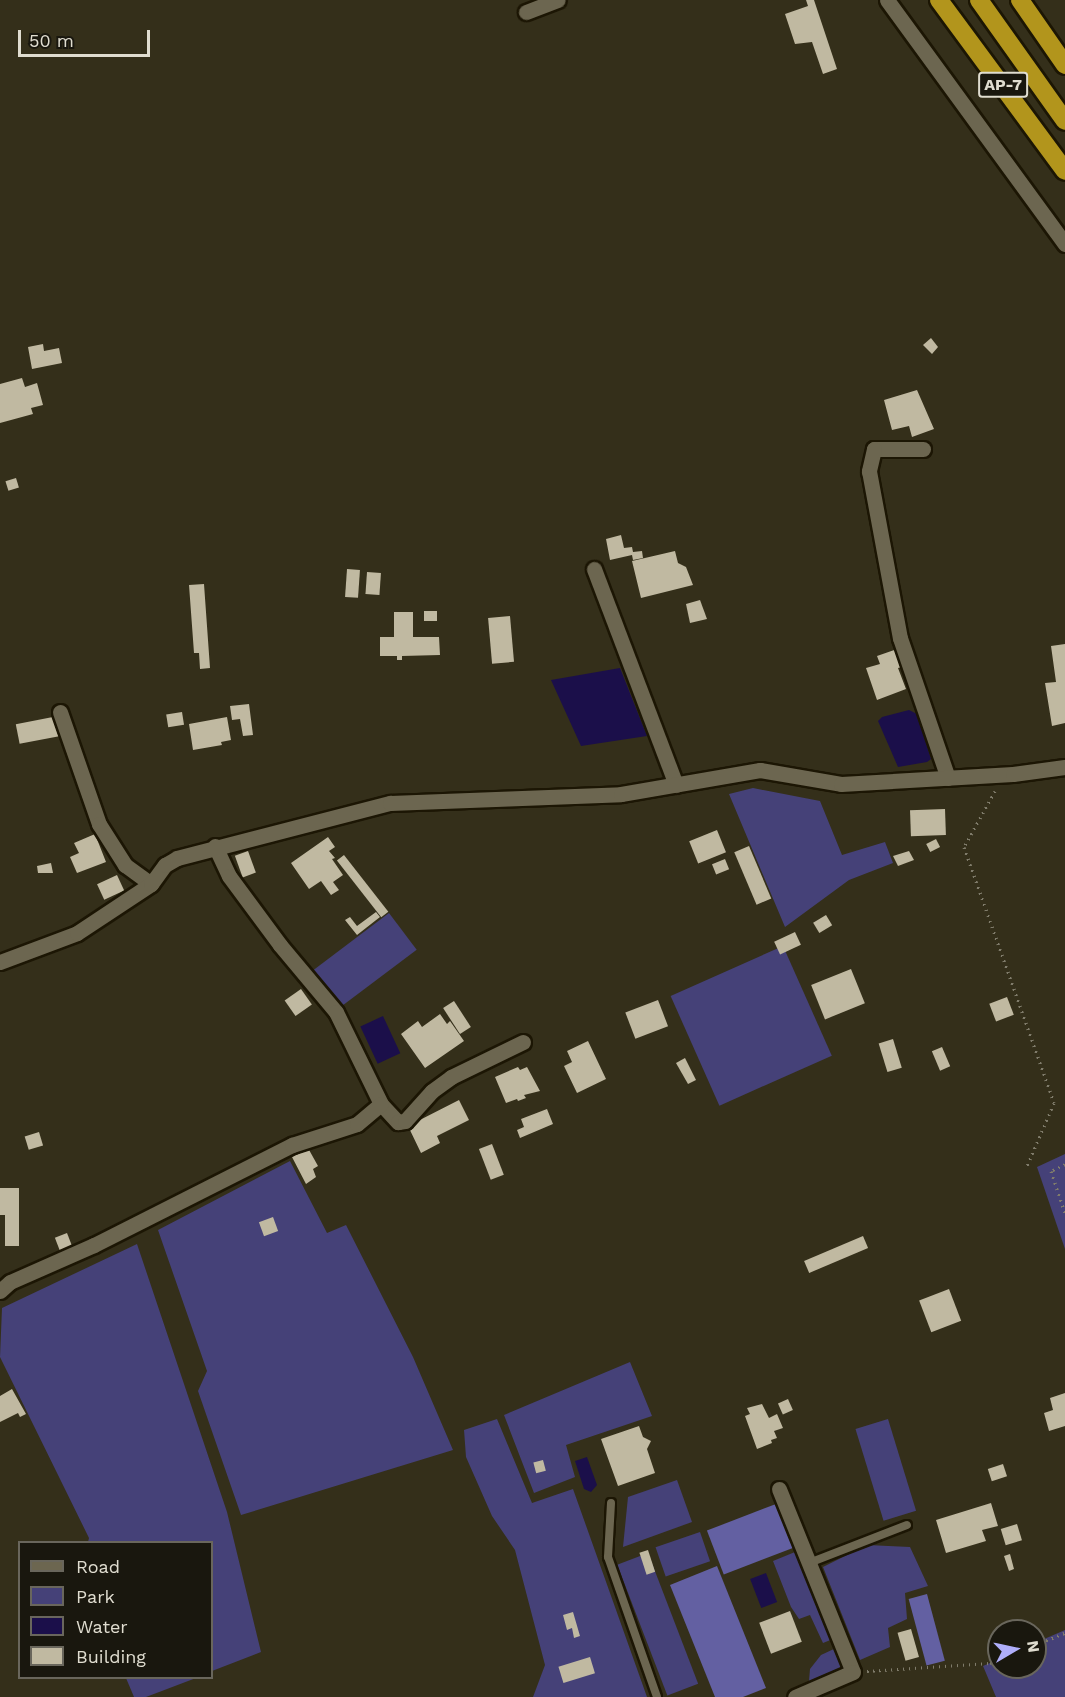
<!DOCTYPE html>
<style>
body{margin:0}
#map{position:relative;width:1065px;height:1697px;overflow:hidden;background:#342f1a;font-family:"Work Sans",sans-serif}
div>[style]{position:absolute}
.green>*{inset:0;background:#454178;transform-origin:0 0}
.forest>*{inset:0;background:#6360a2;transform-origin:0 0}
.water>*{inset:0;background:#1b0f4a;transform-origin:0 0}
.building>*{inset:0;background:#c0b9a1;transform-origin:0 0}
.path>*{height:3px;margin-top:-1.5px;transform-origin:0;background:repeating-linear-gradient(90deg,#807c6b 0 1.5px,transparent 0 6px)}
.roads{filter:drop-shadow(2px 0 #1c1604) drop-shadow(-2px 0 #1c1604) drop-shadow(0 2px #1c1604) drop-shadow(0 -2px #1c1604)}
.lane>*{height:8px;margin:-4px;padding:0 4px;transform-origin:4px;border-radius:4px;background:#6c6650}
.street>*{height:15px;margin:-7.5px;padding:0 7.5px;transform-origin:7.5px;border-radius:7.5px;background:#6c6650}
.highway>*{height:18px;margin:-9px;padding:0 9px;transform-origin:9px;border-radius:9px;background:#b2951c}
span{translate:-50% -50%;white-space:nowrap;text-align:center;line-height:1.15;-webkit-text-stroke:6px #19170e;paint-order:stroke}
.shield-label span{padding:2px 4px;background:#19170e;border:2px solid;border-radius:4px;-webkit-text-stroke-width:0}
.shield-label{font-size:16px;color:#e0ddd0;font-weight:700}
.legend{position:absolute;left:18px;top:1541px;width:195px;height:138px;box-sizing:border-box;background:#19170e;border:2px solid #69665c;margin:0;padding:8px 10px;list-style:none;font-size:18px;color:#e0ddd0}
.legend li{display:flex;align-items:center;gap:12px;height:30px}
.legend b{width:30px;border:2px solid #69665c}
.north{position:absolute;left:987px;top:1619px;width:60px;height:60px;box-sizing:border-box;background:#19170e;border:2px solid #69665c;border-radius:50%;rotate:81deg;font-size:16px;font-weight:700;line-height:24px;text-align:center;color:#e0ddd0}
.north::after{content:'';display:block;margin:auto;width:21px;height:27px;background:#afaefa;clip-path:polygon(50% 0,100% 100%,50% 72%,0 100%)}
.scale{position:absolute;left:18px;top:30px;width:132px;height:27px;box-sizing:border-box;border:3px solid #e0ddd0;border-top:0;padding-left:8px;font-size:18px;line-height:21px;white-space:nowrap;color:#e0ddd0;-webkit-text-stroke:4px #19170e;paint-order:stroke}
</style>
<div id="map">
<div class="green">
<i style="clip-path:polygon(753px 788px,820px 801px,842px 855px,885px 842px,893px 863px,849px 880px,785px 927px,729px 794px)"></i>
<i style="left:389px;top:913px;width:46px;height:97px;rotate:53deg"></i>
<i style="left:783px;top:946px;width:120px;height:123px;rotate:66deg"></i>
<i style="clip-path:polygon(1065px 1154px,1065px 1249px,1037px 1167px)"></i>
<i style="clip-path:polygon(290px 1161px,327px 1233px,346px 1225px,413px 1357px,453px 1450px,241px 1515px,198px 1391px,207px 1371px,158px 1230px)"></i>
<i style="clip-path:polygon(137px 1244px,227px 1512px,261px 1652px,212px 1671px,212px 1542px,88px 1542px,89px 1538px,0 1357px,2px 1308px)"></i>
<i style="clip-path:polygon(630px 1362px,652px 1416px,566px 1445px,575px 1477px,534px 1493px,504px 1415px)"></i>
<i style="clip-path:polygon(497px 1419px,532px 1503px,573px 1489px,647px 1697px,533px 1697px,545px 1665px,515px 1550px,492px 1516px,466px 1457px,464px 1430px)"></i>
<i style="left:888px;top:1419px;width:96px;height:34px;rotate:73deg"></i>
<i style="clip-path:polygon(677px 1480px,692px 1522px,623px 1547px,628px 1497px)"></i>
<i style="left:700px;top:1532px;width:31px;height:47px;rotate:71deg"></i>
<i style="clip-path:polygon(867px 1545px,910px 1547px,928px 1586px,905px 1593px,907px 1619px,888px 1628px,890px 1647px,860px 1660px,823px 1567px)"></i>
<i style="clip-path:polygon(795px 1552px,833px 1639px,823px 1643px,810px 1615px,799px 1619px,791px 1607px,773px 1561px)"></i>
<i style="left:648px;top:1553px;width:140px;height:33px;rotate:69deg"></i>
<i style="clip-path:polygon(1065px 1630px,1065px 1697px,996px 1697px,983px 1666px,999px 1659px,999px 1667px,1035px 1667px,1035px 1643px)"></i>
<i style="clip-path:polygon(836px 1648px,843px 1667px,809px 1681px,810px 1669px,821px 1655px)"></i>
<i style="clip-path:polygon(126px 1678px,196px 1678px,146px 1697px,134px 1697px)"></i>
</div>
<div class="forest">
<i style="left:776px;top:1504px;width:47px;height:74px;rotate:69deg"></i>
<i style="clip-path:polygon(717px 1566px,766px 1688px,743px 1697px,715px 1697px,670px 1585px)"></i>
<i style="left:927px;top:1594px;width:69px;height:19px;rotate:75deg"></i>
</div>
<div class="water">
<i style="clip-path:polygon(620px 668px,647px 736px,581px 746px,551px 680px)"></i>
<i style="clip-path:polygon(909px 710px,917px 714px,931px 759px,927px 762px,898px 767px,878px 721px,882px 717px)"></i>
<i style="left:383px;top:1016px;width:41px;height:25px;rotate:65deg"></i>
<i style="clip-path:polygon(587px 1457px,597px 1485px,591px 1492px,584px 1489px,575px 1461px)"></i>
<i style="left:766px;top:1573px;width:31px;height:17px;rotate:69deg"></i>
</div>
<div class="building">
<i style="clip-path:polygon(806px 0,814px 0,837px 69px,823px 74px,812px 42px,795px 44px,785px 14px,808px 6px)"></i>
<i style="clip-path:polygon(931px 338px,938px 347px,932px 354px,923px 345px)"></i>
<i style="clip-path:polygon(43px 344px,44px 351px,59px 348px,62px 363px,32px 369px,28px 347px)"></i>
<i style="clip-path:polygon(22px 378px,25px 387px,37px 383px,43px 405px,31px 408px,33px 414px,0 423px,0 384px)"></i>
<i style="clip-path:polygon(917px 390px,934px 429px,912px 437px,909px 426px,892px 430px,884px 400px)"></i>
<i style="left:16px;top:478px;width:10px;height:11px;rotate:73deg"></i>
<i style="clip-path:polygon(621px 535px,624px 548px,632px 547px,633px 552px,642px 551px,643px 558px,633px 560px,632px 555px,610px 560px,606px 539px)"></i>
<i style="clip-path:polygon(675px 551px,678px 563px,686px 567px,693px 585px,641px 598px,632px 561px)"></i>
<i style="left:347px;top:569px;width:13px;height:28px;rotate:4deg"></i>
<i style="left:367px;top:572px;width:14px;height:22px;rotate:4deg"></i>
<i style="clip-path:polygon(204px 584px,210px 668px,200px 669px,199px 653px,194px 653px,189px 585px)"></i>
<i style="clip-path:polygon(700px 600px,707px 619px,690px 623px,686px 604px)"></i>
<i style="left:424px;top:611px;width:13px;height:10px"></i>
<i style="clip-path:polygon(394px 612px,413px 612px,413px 637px,439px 637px,440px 655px,402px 656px,402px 660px,397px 660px,397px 656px,380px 656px,380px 637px,394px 637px)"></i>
<i style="left:510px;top:616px;width:46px;height:22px;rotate:85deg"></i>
<i style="clip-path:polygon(1065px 644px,1065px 723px,1052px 726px,1045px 683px,1056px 682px,1051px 646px)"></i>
<i style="clip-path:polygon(900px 648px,906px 666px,898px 668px,906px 689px,877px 700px,866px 668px,880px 664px,877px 656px)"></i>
<i style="clip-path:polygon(249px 704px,253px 735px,243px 736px,240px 719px,232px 720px,230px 706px)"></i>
<i style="left:182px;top:712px;width:13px;height:16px;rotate:81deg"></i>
<i style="left:58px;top:716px;width:20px;height:43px;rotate:79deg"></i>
<i style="clip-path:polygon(227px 717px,231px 740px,221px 742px,222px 745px,193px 750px,189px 724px)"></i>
<i style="left:945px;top:809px;width:26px;height:35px;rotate:88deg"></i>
<i style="left:717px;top:830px;width:24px;height:30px;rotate:68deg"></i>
<i style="clip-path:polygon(95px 834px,106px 862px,77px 873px,70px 857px,79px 853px,74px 843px)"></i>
<i style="clip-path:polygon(328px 837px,335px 847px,329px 851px,335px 858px,332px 859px,343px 875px,333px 882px,339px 890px,331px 895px,321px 881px,309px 889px,291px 863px)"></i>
<i style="left:936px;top:839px;width:9px;height:11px;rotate:63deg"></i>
<i style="left:749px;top:846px;width:57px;height:16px;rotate:67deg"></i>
<i style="left:248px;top:851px;width:23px;height:14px;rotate:70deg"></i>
<i style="clip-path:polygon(909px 851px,914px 860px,898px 866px,893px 856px)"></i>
<i style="left:344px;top:855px;width:72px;height:9px;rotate:52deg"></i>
<i style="left:725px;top:859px;width:11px;height:14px;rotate:68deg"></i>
<i style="clip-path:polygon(51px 863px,53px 873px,38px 873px,37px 866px)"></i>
<i style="left:117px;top:875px;width:17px;height:22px;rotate:65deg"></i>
<i style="clip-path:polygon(376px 912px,380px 917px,357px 935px,345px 920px,350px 917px,357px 926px)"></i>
<i style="left:826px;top:915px;width:12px;height:15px;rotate:59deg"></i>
<i style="left:795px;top:932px;width:14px;height:23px;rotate:65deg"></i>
<i style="left:851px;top:969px;width:37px;height:43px;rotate:68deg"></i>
<i style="left:301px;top:989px;width:19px;height:20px;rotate:55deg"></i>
<i style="left:1007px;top:997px;width:19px;height:19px;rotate:69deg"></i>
<i style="left:658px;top:1000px;width:28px;height:35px;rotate:69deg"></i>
<i style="left:454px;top:1001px;width:31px;height:13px;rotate:57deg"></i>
<i style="clip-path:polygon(440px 1014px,447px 1024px,450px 1021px,464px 1041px,425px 1068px,401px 1034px,418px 1021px,422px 1027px)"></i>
<i style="left:893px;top:1039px;width:30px;height:15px;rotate:73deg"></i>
<i style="clip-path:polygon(588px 1041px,606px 1079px,577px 1093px,564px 1066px,572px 1062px,567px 1051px)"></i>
<i style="left:942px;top:1047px;width:21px;height:11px;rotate:67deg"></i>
<i style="clip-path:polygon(685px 1058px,696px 1080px,688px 1084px,676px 1063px)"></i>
<i style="clip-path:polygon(518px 1067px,520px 1070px,527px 1067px,540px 1091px,524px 1095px,526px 1098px,518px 1101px,517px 1099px,506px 1103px,495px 1077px)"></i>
<i style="clip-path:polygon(459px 1100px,469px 1120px,437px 1136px,440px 1143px,421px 1153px,408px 1126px)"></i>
<i style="clip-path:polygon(547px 1109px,553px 1124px,520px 1138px,517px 1130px,524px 1127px,521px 1119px)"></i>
<i style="left:39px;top:1132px;width:14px;height:15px;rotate:73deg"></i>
<i style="left:492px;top:1144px;width:33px;height:14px;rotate:69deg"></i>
<i style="clip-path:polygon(308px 1148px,318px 1166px,313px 1169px,316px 1177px,306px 1184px,292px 1157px)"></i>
<i style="clip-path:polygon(0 1188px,19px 1188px,19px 1246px,5px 1246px,5px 1215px,0 1215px)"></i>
<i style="left:273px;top:1217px;width:15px;height:15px;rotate:70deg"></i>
<i style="left:67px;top:1233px;width:14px;height:13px;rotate:69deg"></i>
<i style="left:863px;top:1236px;width:13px;height:64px;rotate:67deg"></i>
<i style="left:949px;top:1289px;width:34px;height:32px;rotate:69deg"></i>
<i style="clip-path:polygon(12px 1389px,26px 1414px,20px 1417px,18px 1413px,0 1422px,0 1396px)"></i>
<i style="clip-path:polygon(1065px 1393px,1065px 1426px,1049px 1431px,1044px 1413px,1053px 1410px,1050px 1398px)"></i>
<i style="left:788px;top:1399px;width:12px;height:11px;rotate:66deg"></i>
<i style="clip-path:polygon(762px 1404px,769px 1418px,777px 1414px,783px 1428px,774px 1431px,777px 1438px,771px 1440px,772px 1443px,757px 1449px,745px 1416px,750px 1414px,747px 1408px)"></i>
<i style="clip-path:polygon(639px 1426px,643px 1437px,651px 1441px,647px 1449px,655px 1473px,618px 1486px,601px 1439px)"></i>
<i style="left:543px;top:1460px;width:11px;height:10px;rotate:75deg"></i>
<i style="left:1003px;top:1464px;width:13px;height:16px;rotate:72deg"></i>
<i style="clip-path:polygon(991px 1503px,998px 1526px,982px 1530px,986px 1541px,946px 1553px,936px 1520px)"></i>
<i style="left:1017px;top:1524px;width:17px;height:17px;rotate:73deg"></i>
<i style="left:648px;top:1550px;width:23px;height:9px;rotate:72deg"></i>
<i style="clip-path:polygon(1010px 1554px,1014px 1569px,1009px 1571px,1004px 1556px)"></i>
<i style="left:790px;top:1611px;width:33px;height:33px;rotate:69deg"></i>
<i style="clip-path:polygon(573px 1612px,580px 1636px,574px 1638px,572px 1628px,567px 1630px,563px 1615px)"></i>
<i style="left:911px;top:1629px;width:29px;height:14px;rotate:74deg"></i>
<i style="left:590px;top:1657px;width:17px;height:33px;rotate:73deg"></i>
</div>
<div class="path">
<i style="left:995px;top:791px;width:64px;rotate:119deg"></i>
<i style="left:964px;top:847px;width:271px;rotate:70.6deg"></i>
<i style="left:1054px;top:1103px;width:69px;rotate:113.2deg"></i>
<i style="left:1065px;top:1164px;width:16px;rotate:153deg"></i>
<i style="left:1051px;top:1171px;width:44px;rotate:71.6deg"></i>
<i style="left:1035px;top:1645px;width:32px;rotate:-22deg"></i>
<i style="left:867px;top:1671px;width:123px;rotate:-3.7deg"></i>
<i style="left:990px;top:1663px;width:9px;rotate:-18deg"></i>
</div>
<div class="roads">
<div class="lane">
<i style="left:611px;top:1503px;width:54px;rotate:93.2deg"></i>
<i style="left:608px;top:1557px;width:148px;rotate:70.7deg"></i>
<i style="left:809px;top:1563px;width:105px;rotate:-21.2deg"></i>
</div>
<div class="street">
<i style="left:887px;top:0;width:302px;rotate:53.9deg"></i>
<i style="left:526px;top:12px;width:34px;rotate:-21deg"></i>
<i style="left:923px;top:449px;width:49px;rotate:180deg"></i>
<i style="left:874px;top:449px;width:23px;rotate:103deg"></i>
<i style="left:869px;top:471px;width:170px;rotate:79.5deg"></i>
<i style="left:900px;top:638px;width:148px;rotate:71.1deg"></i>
<i style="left:594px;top:569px;width:231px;rotate:69.2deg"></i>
<i style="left:60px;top:712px;width:119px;rotate:70.8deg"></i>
<i style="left:99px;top:824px;width:49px;rotate:57.6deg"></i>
<i style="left:125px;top:865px;width:32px;rotate:36deg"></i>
<i style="left:215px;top:846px;width:33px;rotate:65deg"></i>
<i style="left:229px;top:876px;width:86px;rotate:53.5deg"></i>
<i style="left:280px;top:945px;width:87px;rotate:50.1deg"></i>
<i style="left:336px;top:1012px;width:102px;rotate:63.9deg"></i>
<i style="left:381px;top:1104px;width:25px;rotate:47deg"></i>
<i style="left:398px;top:1122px;width:7px;rotate:-8deg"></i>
<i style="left:405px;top:1121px;width:40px;rotate:-48deg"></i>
<i style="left:432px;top:1091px;width:24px;rotate:-36deg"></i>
<i style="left:451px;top:1077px;width:80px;rotate:-25.9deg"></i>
<i style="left:0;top:962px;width:82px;rotate:-20.6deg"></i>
<i style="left:77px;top:933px;width:89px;rotate:-33.5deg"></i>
<i style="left:151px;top:884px;width:24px;rotate:-54deg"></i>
<i style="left:165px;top:865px;width:14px;rotate:-30deg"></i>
<i style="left:177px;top:858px;width:220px;rotate:-14.5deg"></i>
<i style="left:390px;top:803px;width:231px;rotate:-2.2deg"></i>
<i style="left:621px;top:794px;width:141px;rotate:-9.8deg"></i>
<i style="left:760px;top:770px;width:82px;rotate:9.8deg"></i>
<i style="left:841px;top:784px;width:172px;rotate:-3.3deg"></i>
<i style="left:1013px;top:774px;width:52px;rotate:-7.7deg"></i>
<i style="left:0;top:1291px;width:13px;rotate:-42deg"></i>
<i style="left:10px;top:1282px;width:92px;rotate:-23.8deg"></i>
<i style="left:94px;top:1245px;width:222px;rotate:-26.8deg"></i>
<i style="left:292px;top:1145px;width:68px;rotate:-17.9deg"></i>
<i style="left:357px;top:1124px;width:31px;rotate:-40deg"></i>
<i style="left:779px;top:1489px;width:197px;rotate:68deg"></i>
<i style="left:853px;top:1672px;width:63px;rotate:156.7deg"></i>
</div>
<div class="highway">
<i style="left:939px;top:0;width:212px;rotate:53.6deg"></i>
<i style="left:979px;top:0;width:148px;rotate:54.6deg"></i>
<i style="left:1020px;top:0;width:79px;rotate:55.3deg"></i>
</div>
</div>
<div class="shield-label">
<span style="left:1003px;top:85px">AP-7</span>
</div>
<ul class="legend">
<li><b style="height:8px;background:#6c6650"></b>Road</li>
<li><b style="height:16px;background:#454178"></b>Park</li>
<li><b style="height:16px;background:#1b0f4a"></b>Water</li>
<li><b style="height:16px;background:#c0b9a1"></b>Building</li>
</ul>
<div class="north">N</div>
<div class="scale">50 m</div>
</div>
